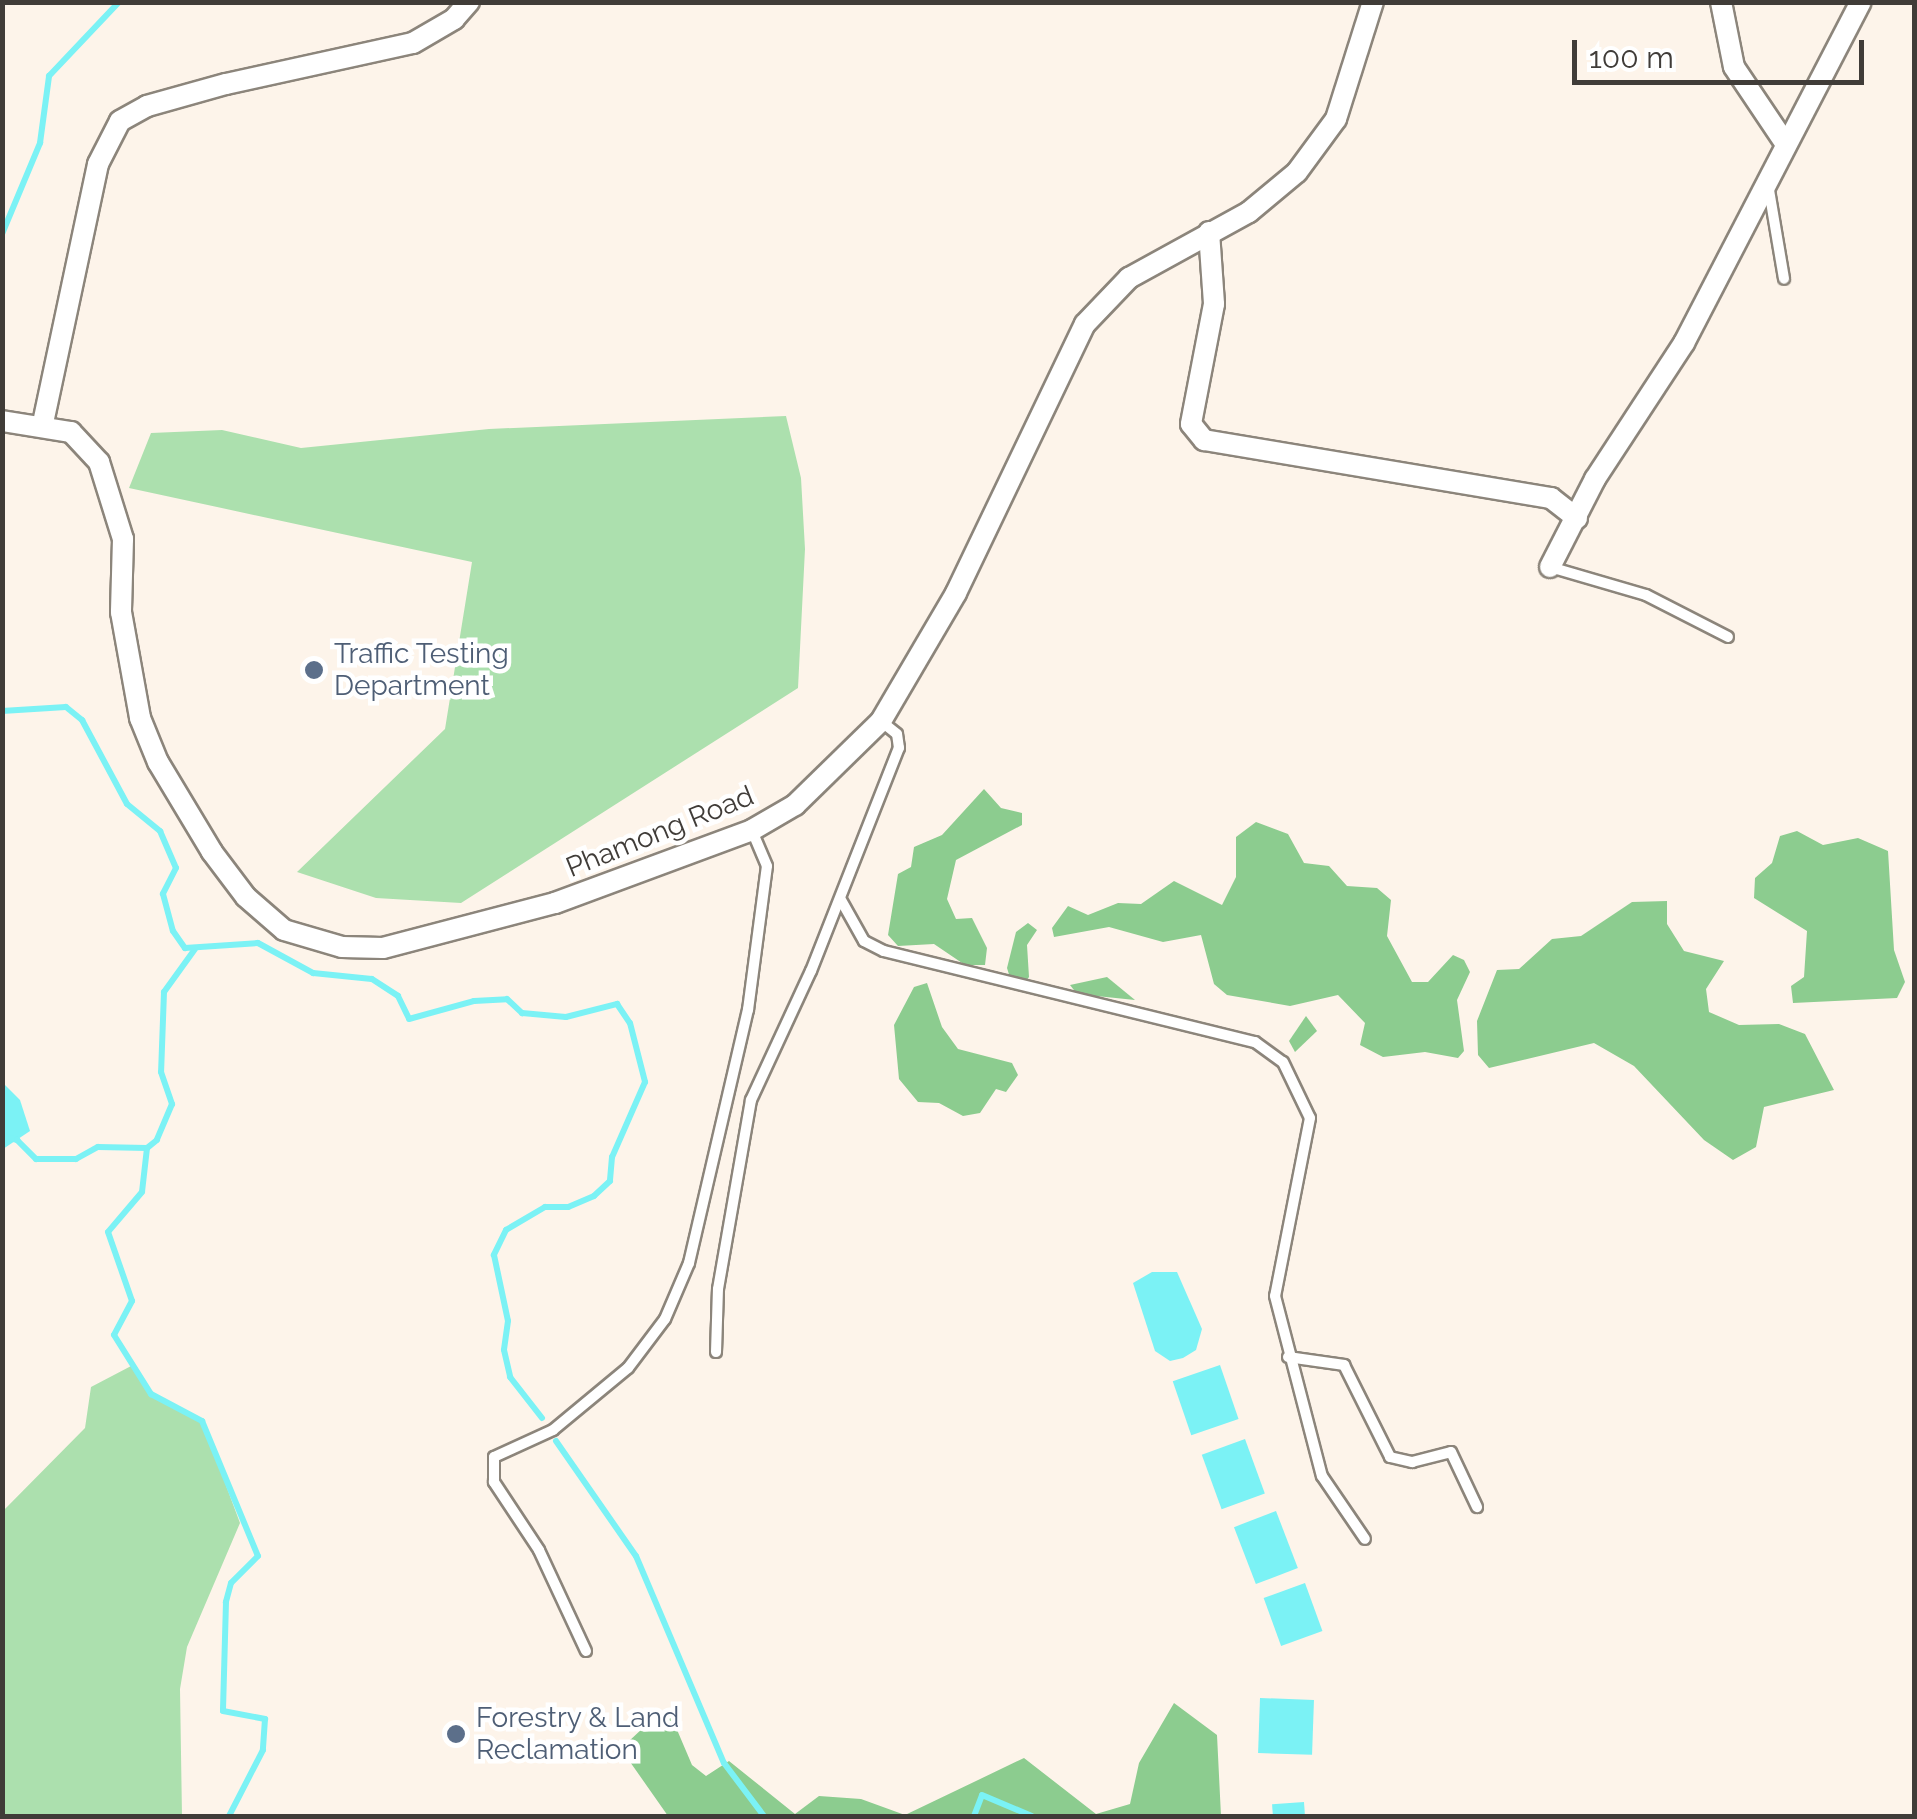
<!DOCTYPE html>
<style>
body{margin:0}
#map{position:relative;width:1917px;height:1819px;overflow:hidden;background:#fdf4ea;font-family:Raleway,sans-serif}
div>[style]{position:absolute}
.green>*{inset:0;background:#ace0ae}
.forest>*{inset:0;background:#8ccc8f}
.water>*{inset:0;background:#7bf2f5;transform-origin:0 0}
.stream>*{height:6px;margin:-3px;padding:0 3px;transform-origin:3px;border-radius:3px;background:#7bf2f5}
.roads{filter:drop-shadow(2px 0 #8c857b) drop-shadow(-2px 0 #8c857b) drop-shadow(0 2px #8c857b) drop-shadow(0 -2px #8c857b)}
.lane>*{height:10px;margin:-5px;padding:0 5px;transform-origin:5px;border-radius:5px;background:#fff}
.street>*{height:20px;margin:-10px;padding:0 10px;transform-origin:10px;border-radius:10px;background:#fff}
.dots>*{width:28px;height:28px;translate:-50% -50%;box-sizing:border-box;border:5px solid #fff;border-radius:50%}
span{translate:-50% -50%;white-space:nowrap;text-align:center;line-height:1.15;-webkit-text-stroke:9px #fff;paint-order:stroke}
.service-label{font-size:28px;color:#4e5e75}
.left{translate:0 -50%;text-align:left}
.street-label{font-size:28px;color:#403c38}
.frame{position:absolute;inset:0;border:5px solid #403c38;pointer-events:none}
.scale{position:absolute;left:1572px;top:40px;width:292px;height:45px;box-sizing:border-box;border:5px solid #403c38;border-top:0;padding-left:12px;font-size:30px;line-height:35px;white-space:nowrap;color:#403c38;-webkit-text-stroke:8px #fff;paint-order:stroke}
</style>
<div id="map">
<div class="green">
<i style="clip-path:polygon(786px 416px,801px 478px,805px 549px,798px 688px,461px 903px,376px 898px,297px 872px,445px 729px,472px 562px,129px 488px,151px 433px,222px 430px,301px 448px,489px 429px)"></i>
<i style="clip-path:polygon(133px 1365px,152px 1394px,202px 1421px,240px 1523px,187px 1647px,180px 1689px,182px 1816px,3px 1816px,3px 1511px,85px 1428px,91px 1387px)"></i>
</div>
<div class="forest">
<i style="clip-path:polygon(984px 789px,1001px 808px,1022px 813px,1022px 825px,956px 860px,947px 899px,956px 919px,972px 918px,987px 948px,985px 965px,965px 965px,934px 944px,898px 946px,888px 935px,898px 874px,911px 867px,914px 847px,942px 835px)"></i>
<i style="clip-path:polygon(1256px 822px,1288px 834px,1304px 863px,1329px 866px,1347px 886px,1377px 888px,1391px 900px,1387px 936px,1412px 982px,1428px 982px,1453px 955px,1464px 960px,1470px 972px,1457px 1000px,1464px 1051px,1458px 1058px,1425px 1052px,1383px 1057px,1360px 1045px,1365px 1023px,1338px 995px,1290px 1006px,1227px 995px,1214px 984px,1201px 935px,1163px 942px,1109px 927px,1054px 937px,1052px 928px,1068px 906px,1088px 915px,1118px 903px,1141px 904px,1174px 881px,1222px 905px,1236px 877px,1236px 837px)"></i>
<i style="clip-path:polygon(1797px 831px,1823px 845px,1858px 838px,1888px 851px,1894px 950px,1905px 982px,1897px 998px,1793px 1003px,1791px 986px,1804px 977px,1807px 931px,1754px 898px,1755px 878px,1772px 863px,1780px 836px)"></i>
<i style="clip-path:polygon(1667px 901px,1667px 924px,1684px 951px,1724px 961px,1706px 989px,1709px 1012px,1739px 1025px,1779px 1024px,1805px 1034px,1834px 1090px,1764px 1107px,1756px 1147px,1733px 1160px,1704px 1140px,1634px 1066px,1594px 1043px,1489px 1068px,1478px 1055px,1477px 1021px,1497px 970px,1519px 969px,1552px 939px,1581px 936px,1632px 902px)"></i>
<i style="clip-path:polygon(1028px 923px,1037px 930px,1027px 945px,1029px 977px,1024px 984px,1011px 981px,1007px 968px,1016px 932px)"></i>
<i style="clip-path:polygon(1107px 977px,1135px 1000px,1077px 994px,1070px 985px)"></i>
<i style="clip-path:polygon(927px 983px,942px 1027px,958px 1049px,1012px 1063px,1018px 1075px,1006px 1092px,996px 1089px,980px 1113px,963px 1116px,939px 1103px,918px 1102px,899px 1079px,894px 1025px,914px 987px)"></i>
<i style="clip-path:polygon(1306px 1016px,1317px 1031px,1295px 1052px,1289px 1041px)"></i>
<i style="clip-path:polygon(1174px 1703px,1217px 1735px,1221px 1816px,668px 1816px,628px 1759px,628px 1742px,659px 1713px,672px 1718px,692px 1765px,706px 1776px,729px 1761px,795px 1814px,819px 1796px,861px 1799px,905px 1815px,1024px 1758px,1096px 1814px,1130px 1804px,1139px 1763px)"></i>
</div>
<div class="water">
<i style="clip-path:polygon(2px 1082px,20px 1100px,30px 1131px,3px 1149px)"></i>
<i style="clip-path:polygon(1152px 1272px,1177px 1272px,1202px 1329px,1196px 1350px,1183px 1358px,1170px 1361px,1155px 1351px,1133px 1283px)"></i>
<i style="left:1220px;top:1365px;width:57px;height:50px;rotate:71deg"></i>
<i style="left:1245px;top:1439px;width:58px;height:46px;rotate:70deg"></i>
<i style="left:1276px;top:1511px;width:61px;height:45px;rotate:69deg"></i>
<i style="left:1305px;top:1583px;width:51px;height:44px;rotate:70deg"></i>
<i style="left:1260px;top:1698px;width:54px;height:55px;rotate:2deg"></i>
<i style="left:1304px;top:1802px;width:14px;height:32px;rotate:86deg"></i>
</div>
<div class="stream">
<i style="left:2px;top:234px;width:99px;rotate:-67.3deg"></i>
<i style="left:40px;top:143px;width:68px;rotate:-82.3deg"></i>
<i style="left:49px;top:76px;width:102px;rotate:-46.6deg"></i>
<i style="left:2px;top:711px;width:64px;rotate:-3.6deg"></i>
<i style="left:66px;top:707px;width:21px;rotate:39deg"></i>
<i style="left:82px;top:720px;width:95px;rotate:61.8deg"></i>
<i style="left:127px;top:804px;width:43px;rotate:39.3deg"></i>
<i style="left:160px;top:831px;width:40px;rotate:66.6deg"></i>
<i style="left:176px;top:868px;width:29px;rotate:117deg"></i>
<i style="left:163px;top:894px;width:38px;rotate:75deg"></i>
<i style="left:173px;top:931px;width:21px;rotate:55deg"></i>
<i style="left:185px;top:948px;width:73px;rotate:-3.9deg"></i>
<i style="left:258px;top:943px;width:63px;rotate:28.6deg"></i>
<i style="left:313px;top:973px;width:59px;rotate:5.8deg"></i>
<i style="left:372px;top:979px;width:31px;rotate:33deg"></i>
<i style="left:398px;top:996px;width:25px;rotate:64deg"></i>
<i style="left:409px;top:1019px;width:67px;rotate:-15.5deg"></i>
<i style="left:474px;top:1001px;width:33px;rotate:-3deg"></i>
<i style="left:507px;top:999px;width:21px;rotate:43deg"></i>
<i style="left:522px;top:1013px;width:44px;rotate:5.2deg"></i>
<i style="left:566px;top:1017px;width:53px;rotate:-14.3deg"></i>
<i style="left:617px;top:1004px;width:23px;rotate:56deg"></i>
<i style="left:630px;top:1023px;width:61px;rotate:75.7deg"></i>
<i style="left:645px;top:1082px;width:82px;rotate:113.7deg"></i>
<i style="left:612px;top:1157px;width:24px;rotate:95deg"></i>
<i style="left:610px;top:1181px;width:22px;rotate:137deg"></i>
<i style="left:594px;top:1196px;width:28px;rotate:157deg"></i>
<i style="left:568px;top:1207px;width:23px;rotate:180deg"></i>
<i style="left:545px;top:1207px;width:45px;rotate:149.5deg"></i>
<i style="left:506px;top:1230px;width:28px;rotate:116deg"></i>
<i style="left:494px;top:1255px;width:67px;rotate:78deg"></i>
<i style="left:508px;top:1321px;width:29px;rotate:98deg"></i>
<i style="left:504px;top:1350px;width:28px;rotate:77deg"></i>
<i style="left:510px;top:1377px;width:52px;rotate:52deg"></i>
<i style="left:195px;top:949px;width:53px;rotate:125.8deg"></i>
<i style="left:164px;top:992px;width:80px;rotate:92.1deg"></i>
<i style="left:161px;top:1072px;width:34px;rotate:71deg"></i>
<i style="left:172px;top:1104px;width:39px;rotate:113deg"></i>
<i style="left:157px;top:1140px;width:13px;rotate:141deg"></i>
<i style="left:147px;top:1148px;width:44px;rotate:96.5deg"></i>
<i style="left:142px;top:1192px;width:52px;rotate:130.4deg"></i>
<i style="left:108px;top:1232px;width:73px;rotate:70.8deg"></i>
<i style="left:132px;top:1301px;width:38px;rotate:118deg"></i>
<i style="left:114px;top:1335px;width:70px;rotate:57.9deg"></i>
<i style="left:151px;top:1394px;width:58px;rotate:27.9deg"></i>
<i style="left:202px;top:1421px;width:146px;rotate:67.5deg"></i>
<i style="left:258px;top:1556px;width:38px;rotate:135deg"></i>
<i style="left:231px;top:1583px;width:20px;rotate:105deg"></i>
<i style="left:226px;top:1602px;width:109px;rotate:91.6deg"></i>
<i style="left:223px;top:1711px;width:43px;rotate:10.8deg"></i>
<i style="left:265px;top:1719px;width:31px;rotate:94deg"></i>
<i style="left:263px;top:1750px;width:74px;rotate:117.3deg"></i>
<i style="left:2px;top:1136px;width:16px;rotate:15deg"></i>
<i style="left:17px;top:1140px;width:27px;rotate:45deg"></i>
<i style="left:36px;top:1159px;width:40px"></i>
<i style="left:76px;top:1159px;width:25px;rotate:-29deg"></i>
<i style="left:98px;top:1147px;width:49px;rotate:1.2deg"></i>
<i style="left:556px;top:1441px;width:140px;rotate:55.2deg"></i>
<i style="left:636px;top:1556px;width:225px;rotate:67deg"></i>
<i style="left:724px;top:1763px;width:66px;rotate:53deg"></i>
<i style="left:974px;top:1816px;width:22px;rotate:-69deg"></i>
<i style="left:982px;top:1795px;width:54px;rotate:22.8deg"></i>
</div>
<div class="roads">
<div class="lane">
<i style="left:1768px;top:184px;width:96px;rotate:80.4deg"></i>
<i style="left:1550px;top:567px;width:100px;rotate:16.3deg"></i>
<i style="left:1646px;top:595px;width:92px;rotate:27.1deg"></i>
<i style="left:841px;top:900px;width:47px;rotate:60.7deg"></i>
<i style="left:864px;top:941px;width:22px;rotate:27deg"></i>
<i style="left:884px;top:951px;width:382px;rotate:13.8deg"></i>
<i style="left:1255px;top:1042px;width:34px;rotate:36deg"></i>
<i style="left:1283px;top:1062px;width:62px;rotate:64.3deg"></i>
<i style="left:1310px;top:1118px;width:181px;rotate:101.1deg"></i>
<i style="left:1275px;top:1296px;width:186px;rotate:75.4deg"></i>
<i style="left:1322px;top:1476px;width:76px;rotate:55.7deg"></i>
<i style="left:716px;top:1352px;width:63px;rotate:-88.2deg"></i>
<i style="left:718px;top:1289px;width:192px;rotate:-80.1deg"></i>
<i style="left:751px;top:1100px;width:142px;rotate:-65.1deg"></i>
<i style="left:811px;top:971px;width:240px;rotate:-68.5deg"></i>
<i style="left:899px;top:748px;width:14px;rotate:-98deg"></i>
<i style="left:897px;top:734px;width:21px;rotate:-141deg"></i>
<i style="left:1288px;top:1357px;width:57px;rotate:8.1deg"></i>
<i style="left:1344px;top:1365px;width:103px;rotate:63.4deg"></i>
<i style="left:1390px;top:1457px;width:23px;rotate:13deg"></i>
<i style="left:1412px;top:1462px;width:40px;rotate:-14.4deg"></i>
<i style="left:1451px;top:1452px;width:61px;rotate:64.7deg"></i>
<i style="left:586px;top:1651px;width:111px;rotate:-115deg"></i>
<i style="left:539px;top:1550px;width:82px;rotate:-123.5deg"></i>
<i style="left:494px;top:1482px;width:25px;rotate:-90deg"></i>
<i style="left:494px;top:1457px;width:65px;rotate:-24.6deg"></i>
<i style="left:553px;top:1430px;width:97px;rotate:-39.6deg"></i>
<i style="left:628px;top:1368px;width:61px;rotate:-52.9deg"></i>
<i style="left:665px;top:1319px;width:61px;rotate:-66.8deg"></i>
<i style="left:689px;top:1263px;width:260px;rotate:-76.9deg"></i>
<i style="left:748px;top:1010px;width:145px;rotate:-82.5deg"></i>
<i style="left:767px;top:866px;width:39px;rotate:-113deg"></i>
</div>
<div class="street">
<i style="left:1721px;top:2px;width:66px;rotate:78.7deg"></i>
<i style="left:1734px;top:67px;width:92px;rotate:56.1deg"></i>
<i style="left:1209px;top:232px;width:72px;rotate:86deg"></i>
<i style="left:1214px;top:304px;width:122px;rotate:100.9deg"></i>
<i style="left:1191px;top:424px;width:21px;rotate:51deg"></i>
<i style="left:1204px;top:440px;width:352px;rotate:9.5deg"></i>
<i style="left:1551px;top:498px;width:33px;rotate:38deg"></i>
<i style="left:2px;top:421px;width:70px;rotate:9.1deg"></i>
<i style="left:71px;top:432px;width:41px;rotate:47deg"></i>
<i style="left:99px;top:462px;width:81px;rotate:72.7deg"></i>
<i style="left:123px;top:539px;width:73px;rotate:91.6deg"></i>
<i style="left:121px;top:612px;width:108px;rotate:79.8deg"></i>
<i style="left:140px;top:718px;width:48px;rotate:67.8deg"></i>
<i style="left:158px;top:762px;width:105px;rotate:59deg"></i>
<i style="left:212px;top:852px;width:56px;rotate:52.9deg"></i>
<i style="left:246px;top:897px;width:50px;rotate:41deg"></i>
<i style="left:284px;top:930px;width:60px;rotate:16.3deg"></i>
<i style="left:342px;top:947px;width:41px;rotate:1.4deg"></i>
<i style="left:383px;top:948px;width:178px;rotate:-14.7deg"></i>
<i style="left:555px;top:903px;width:210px;rotate:-20.3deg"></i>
<i style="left:752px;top:830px;width:50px;rotate:-30.2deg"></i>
<i style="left:795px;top:805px;width:120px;rotate:-44.3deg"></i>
<i style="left:881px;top:721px;width:148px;rotate:-59.6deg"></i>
<i style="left:956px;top:593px;width:298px;rotate:-64.4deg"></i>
<i style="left:1085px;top:324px;width:64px;rotate:-46.3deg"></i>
<i style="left:1129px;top:278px;width:137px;rotate:-28.8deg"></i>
<i style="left:1249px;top:212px;width:62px;rotate:-39.8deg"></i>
<i style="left:1297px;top:172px;width:66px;rotate:-53.7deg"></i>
<i style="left:1336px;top:119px;width:123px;rotate:-72.5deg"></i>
<i style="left:43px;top:423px;width:265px;rotate:-78deg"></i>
<i style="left:98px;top:164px;width:48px;rotate:-62.9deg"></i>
<i style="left:120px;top:121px;width:31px;rotate:-29deg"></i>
<i style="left:147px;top:106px;width:82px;rotate:-15.6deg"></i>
<i style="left:226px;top:84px;width:191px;rotate:-12.4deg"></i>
<i style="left:413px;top:43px;width:48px;rotate:-30.3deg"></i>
<i style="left:454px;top:19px;width:23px;rotate:-49deg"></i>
<i style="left:1550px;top:567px;width:99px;rotate:-62.9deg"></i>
<i style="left:1595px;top:479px;width:163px;rotate:-56.8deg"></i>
<i style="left:1684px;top:343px;width:384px;rotate:-62.6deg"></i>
</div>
</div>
<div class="dots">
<i style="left:314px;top:670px;background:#5c6f8a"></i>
<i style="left:456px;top:1734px;background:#5c6f8a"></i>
</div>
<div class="service-label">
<span class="left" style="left:334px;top:670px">Traffic Testing<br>Department</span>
<span class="left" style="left:476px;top:1734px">Forestry &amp; Land<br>Reclamation</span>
</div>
<div class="street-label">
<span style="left:660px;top:832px;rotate:-22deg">Phamong Road</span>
</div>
<div class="frame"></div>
<div class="scale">100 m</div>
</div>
